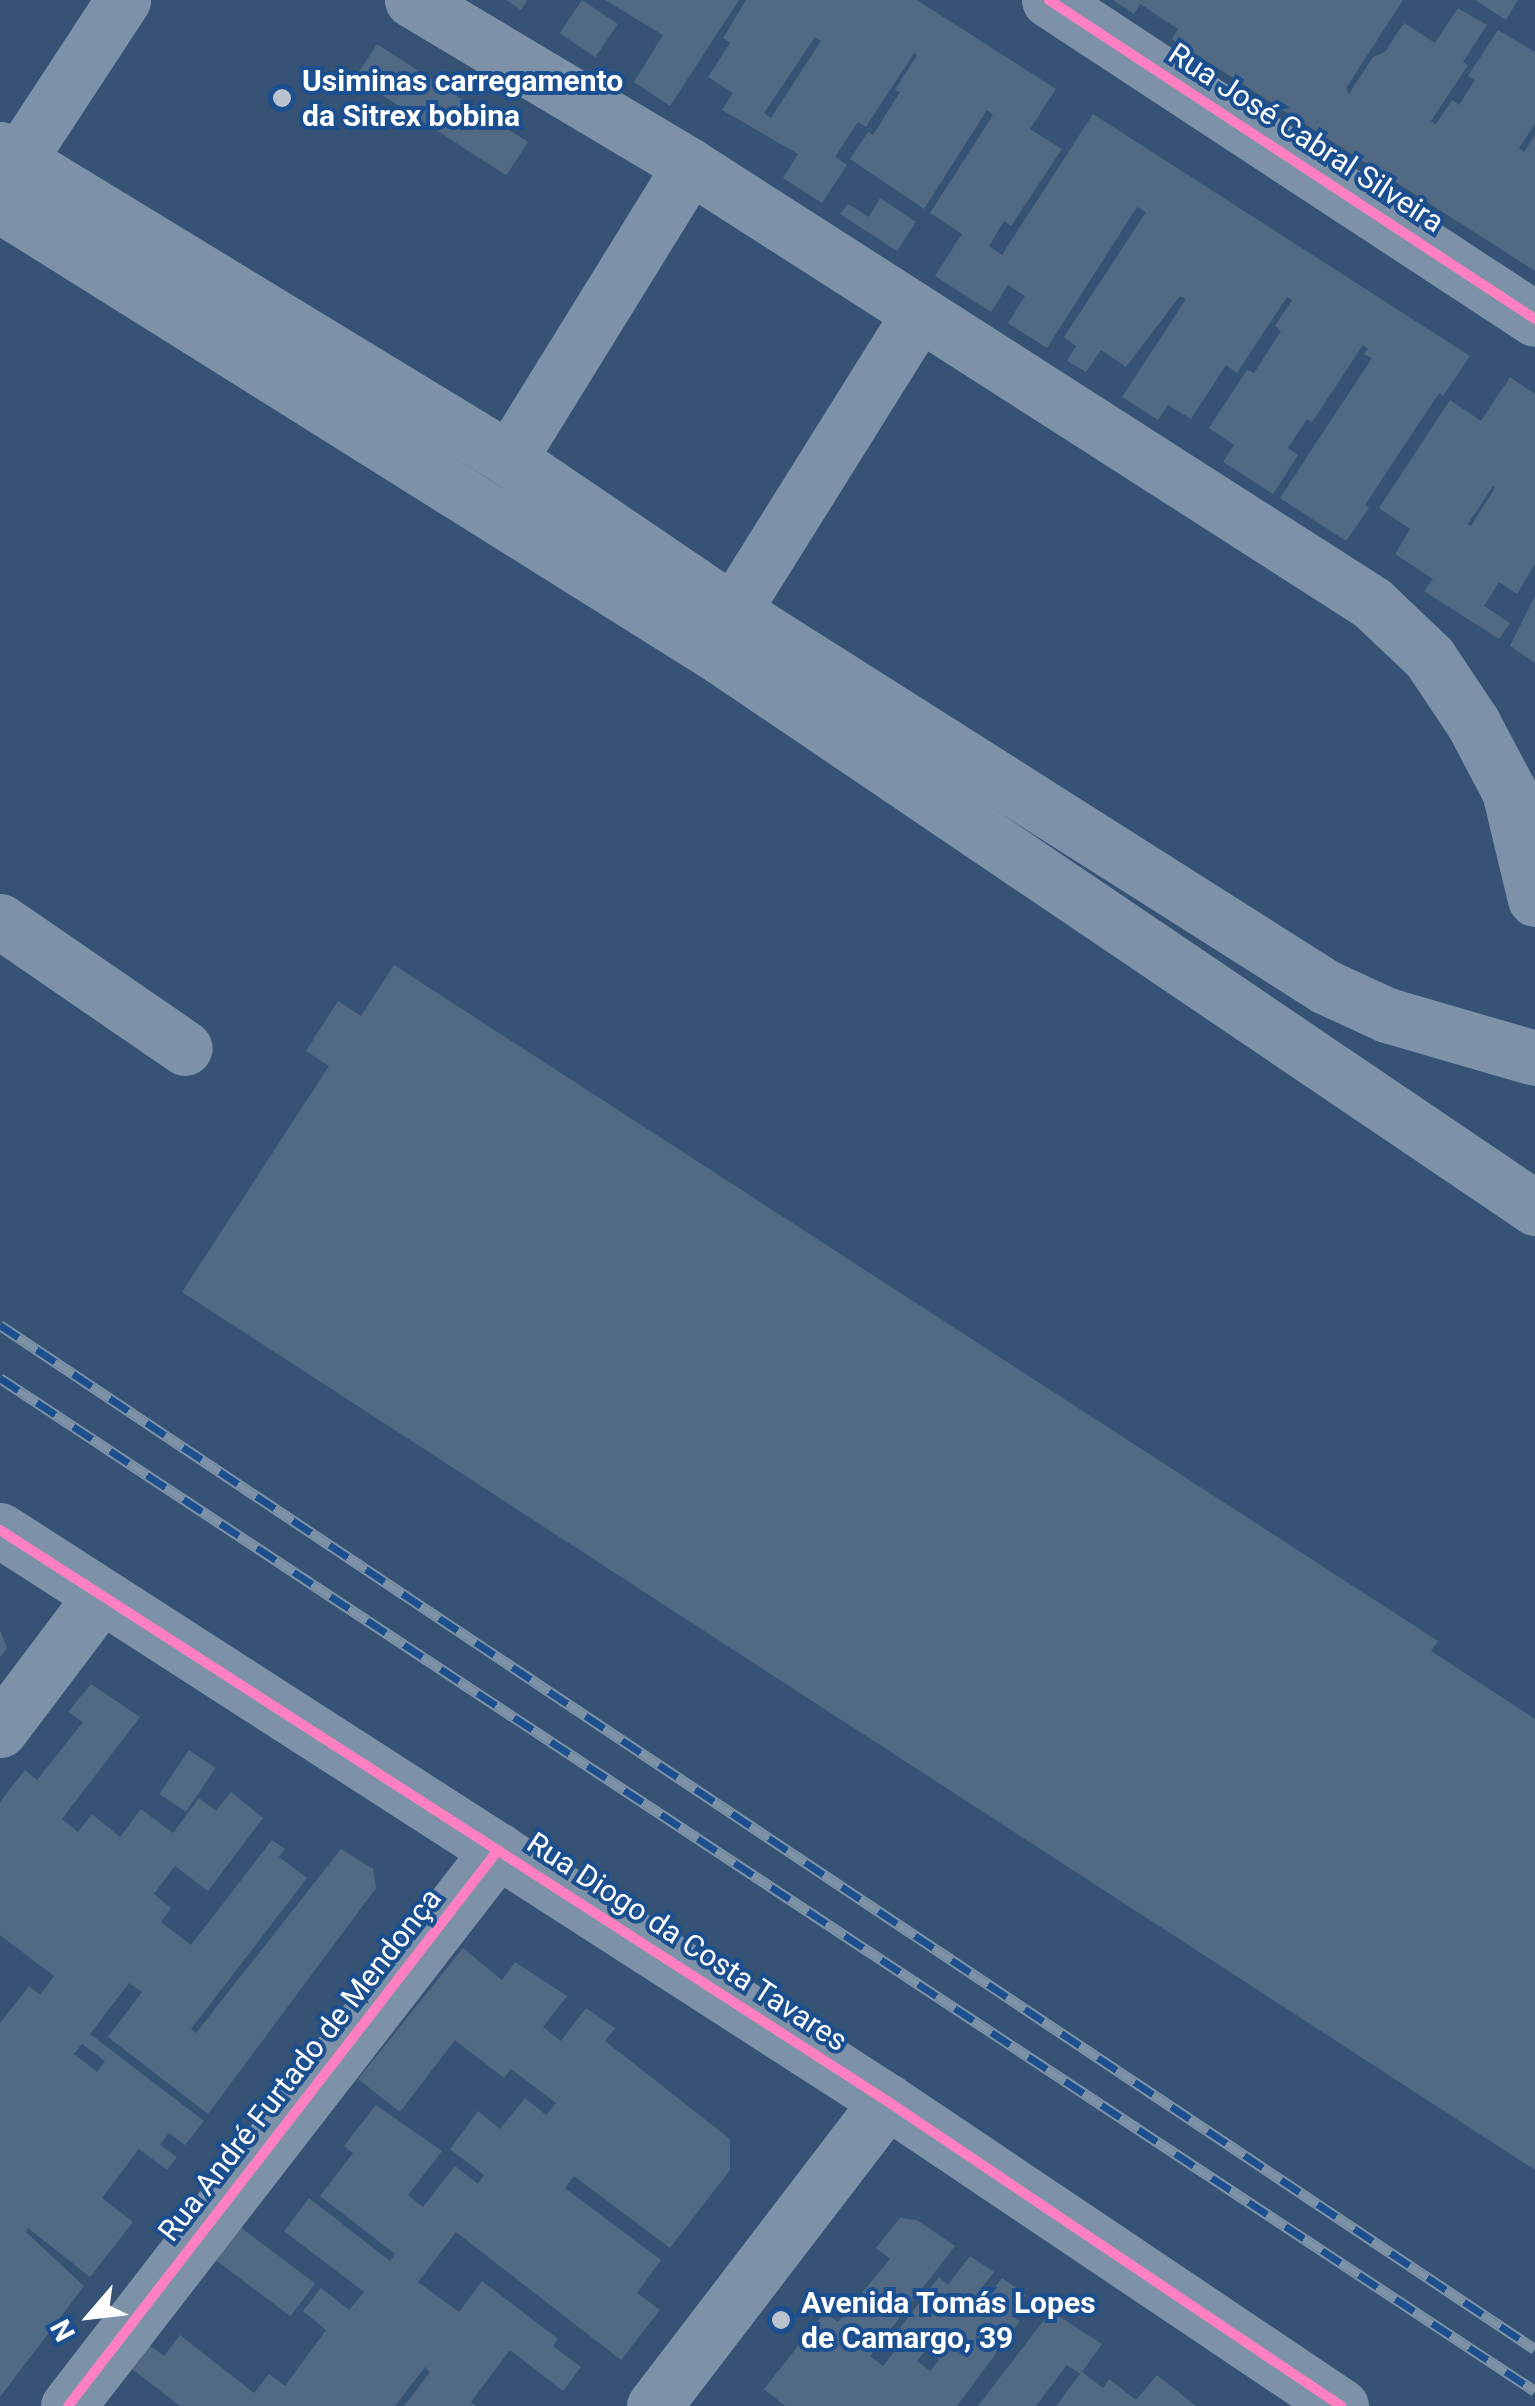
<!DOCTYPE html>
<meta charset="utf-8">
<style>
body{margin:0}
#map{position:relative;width:1535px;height:2406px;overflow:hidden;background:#365274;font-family:Roboto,sans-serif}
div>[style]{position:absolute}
.building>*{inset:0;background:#526984;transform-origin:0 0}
.minor>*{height:55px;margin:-27.5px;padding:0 27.5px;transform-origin:27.5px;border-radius:27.5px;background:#7d92a8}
.rail>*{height:11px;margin-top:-5.5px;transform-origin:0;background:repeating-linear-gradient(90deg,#1b4f8f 0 22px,#7e92a7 0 44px);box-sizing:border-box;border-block:2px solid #7e92a7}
.cycleway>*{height:10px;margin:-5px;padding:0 5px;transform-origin:5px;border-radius:5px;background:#ff80c0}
.dots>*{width:28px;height:28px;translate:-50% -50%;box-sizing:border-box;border:5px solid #1b4f8f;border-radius:50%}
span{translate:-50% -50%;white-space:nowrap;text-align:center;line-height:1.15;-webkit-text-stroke:8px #1b4f8f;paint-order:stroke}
.poi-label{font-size:30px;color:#fff;font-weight:700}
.left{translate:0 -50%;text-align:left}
.street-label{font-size:30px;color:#fff}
.north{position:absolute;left:40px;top:2266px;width:100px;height:100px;-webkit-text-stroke:8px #1b4f8f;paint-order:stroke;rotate:242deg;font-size:28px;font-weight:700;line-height:40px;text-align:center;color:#fff}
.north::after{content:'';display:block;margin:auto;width:35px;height:45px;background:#fff;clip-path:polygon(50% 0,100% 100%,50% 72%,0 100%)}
</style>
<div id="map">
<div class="building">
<i style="clip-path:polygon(506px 0,527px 0,521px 10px)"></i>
<i style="left:582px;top:0;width:43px;height:40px;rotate:34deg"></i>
<i style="clip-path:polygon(605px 0,739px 0,670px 106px,634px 82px,663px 35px)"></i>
<i style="clip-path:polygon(evenodd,746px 0,917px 0,1056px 89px,1030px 129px,1062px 149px,1011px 226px,1004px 221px,989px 246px,1002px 255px,1093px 114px,1470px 356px,1443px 396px,1439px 393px,1365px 505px,1369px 508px,1346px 541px,1280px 498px,1372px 358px,1364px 354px,1368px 349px,1363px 345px,1312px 422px,1307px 419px,1288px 448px,1298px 455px,1273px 494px,1223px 462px,1234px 445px,1209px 428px,1247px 370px,1254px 373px,1281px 331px,1275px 326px,1292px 300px,1287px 297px,1237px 373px,1226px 365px,1191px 419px,1168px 405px,1158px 420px,1122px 397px,1186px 299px,1180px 296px,1126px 367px,1101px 350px,1086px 372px,1067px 361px,1076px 346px,1064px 337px,1146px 212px,1137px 207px,1047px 348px,1008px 323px,1025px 296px,1008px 285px,991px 312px,935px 276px,962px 234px,930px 213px,993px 115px,987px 110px,924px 209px,850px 159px,868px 132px,873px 135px,900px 92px,895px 90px,917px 55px,914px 53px,866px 127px,858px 122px,835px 157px,847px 165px,822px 203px,783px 178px,798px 154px,722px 110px,733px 93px,708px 77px,730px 43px,723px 38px,746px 0,815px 37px,821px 41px,771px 118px,764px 113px,815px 37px)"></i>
<i style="clip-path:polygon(1113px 0,1403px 0,1346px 88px,1349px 94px,1373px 57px,1385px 52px,1404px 23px,1435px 43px,1458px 8px,1487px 25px,1463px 62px,1468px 65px,1431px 121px,1436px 124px,1452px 100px,1459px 105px,1475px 80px,1468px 76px,1498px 30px,1535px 52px,1535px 124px,1519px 148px,1524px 152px,1535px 135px,1535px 271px,1172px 39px,1178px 29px,1140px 4px,1134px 14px)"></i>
<i style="clip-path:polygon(1475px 0,1518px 0,1506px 20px)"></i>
<i style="left:377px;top:44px;width:180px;height:40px;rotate:33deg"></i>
<i style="clip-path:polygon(880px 198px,916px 222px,897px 251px,840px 214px,848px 204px,869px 217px)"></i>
<i style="clip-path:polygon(evenodd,1510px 377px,1535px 394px,1535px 564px,1517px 594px,1499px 582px,1484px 606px,1510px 623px,1499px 639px,1424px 591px,1433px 579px,1395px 554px,1410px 529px,1379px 508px,1450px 400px,1481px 421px,1510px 377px,1493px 486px,1495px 488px,1471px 526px,1468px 524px,1493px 486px)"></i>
<i style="clip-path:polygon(1535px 596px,1535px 663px,1510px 646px)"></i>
<i style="clip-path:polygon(394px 965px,1438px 1641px,1431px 1651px,1535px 1719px,1535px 2170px,182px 1292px,329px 1066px,306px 1051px,338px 1001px,361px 1016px)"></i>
<i style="clip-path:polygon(0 1630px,7px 1648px,0 1657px)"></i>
<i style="clip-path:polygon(evenodd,91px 1684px,140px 1717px,62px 1819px,78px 1832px,92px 1814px,120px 1837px,141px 1809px,173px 1833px,199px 1798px,216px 1811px,231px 1792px,263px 1818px,208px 1891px,175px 1866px,154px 1894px,171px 1908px,161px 1922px,191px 1945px,272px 1840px,285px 1849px,279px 1857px,307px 1878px,191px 2029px,196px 2033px,341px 1849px,373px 1869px,376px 1888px,208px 2114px,108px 2037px,142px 1992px,129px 1983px,90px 2034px,204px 2121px,185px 2145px,169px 2133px,160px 2145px,177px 2157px,167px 2170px,139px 2149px,102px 2198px,133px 2222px,90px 2277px,28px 2228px,26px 2232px,84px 2286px,0 2397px,0 2023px,29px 1986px,40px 1995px,54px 1976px,0 1935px,0 1802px,25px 1770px,37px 1780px,83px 1722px,68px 1712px,91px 1684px,82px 2044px,105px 2061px,97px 2072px,74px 2054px,82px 2044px)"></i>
<i style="left:189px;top:1750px;width:32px;height:53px;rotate:34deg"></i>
<i style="clip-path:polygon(463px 1948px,502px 1980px,515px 1962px,567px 1996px,543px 2027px,561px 2041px,586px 2008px,615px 2028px,605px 2041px,730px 2139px,730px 2170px,670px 2248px,574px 2176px,565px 2188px,661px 2260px,637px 2293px,660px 2310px,621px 2360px,456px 2232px,418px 2282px,459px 2312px,482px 2281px,558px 2339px,553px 2346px,581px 2367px,563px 2391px,510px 2350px,471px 2402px,476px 2406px,404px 2406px,430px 2372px,425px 2367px,395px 2406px,180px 2406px,128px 2366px,145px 2342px,164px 2356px,180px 2335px,254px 2393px,269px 2374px,285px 2386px,326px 2330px,303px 2311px,321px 2288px,349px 2310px,364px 2292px,284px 2231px,309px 2198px,390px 2261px,395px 2254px,320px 2196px,353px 2153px,344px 2146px,376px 2105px,442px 2151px,408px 2195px,423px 2207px,455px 2166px,478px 2184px,484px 2175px,450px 2149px,478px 2111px,500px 2129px,525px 2098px,546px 2115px,556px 2103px,511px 2069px,504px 2078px,455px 2040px,400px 2112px,358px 2079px)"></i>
<i style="clip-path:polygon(evenodd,900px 2218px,917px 2220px,955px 2246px,870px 2356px,883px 2366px,907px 2336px,899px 2329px,939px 2277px,948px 2285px,970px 2256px,994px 2272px,973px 2299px,981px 2306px,1002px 2278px,1026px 2295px,1012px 2316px,1020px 2321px,957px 2406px,785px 2406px,764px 2389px,825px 2312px,838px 2322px,890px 2259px,876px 2248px,900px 2218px,926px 2350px,939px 2360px,930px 2371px,917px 2361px,926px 2350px)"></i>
<i style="left:236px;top:2224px;width:99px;height:41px;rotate:37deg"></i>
<i style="clip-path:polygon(1051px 2311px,1102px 2344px,1082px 2372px,1103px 2388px,1109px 2379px,1136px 2400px,1157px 2375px,1196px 2406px,1056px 2406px,1080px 2374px,1067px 2365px,1036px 2406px,978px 2406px)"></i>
</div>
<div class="minor">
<i style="left:412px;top:0;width:324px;rotate:30.8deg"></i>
<i style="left:690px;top:166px;width:810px;rotate:32.65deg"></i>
<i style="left:1372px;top:603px;width:79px;rotate:43.5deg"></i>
<i style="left:1429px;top:657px;width:79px;rotate:56.3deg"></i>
<i style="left:1473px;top:723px;width:77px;rotate:62.1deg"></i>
<i style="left:1509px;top:791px;width:111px;rotate:76.5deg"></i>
<i style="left:1049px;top:0;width:581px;rotate:33.28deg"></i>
<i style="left:0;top:149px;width:596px;rotate:31.34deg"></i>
<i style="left:509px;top:459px;width:271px;rotate:34.2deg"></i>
<i style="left:733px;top:611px;width:702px;rotate:32.38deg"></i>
<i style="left:1326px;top:987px;width:67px;rotate:24.7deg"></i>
<i style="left:1387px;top:1015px;width:154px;rotate:16.2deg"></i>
<i style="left:0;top:188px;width:225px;rotate:-56.8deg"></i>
<i style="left:0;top:205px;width:851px;rotate:32.08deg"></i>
<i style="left:721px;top:657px;width:983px;rotate:34.09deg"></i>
<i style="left:509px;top:459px;width:344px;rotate:-58.3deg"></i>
<i style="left:733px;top:611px;width:349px;rotate:-58deg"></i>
<i style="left:0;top:921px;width:224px;rotate:34.5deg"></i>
<i style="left:0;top:1530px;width:1055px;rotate:32.77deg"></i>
<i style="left:887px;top:2101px;width:547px;rotate:33.89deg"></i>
<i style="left:0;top:1730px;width:168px;rotate:-53deg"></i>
<i style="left:68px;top:2406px;width:703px;rotate:-52.28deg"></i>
<i style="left:654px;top:2406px;width:384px;rotate:-52.6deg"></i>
</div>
<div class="rail">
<i style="left:0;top:1325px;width:1845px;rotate:33.71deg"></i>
<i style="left:0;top:1378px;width:1839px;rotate:33.42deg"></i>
</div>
<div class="cycleway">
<i style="left:1049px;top:0;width:581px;rotate:33.28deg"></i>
<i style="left:0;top:1530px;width:1055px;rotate:32.77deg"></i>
<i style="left:887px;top:2101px;width:547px;rotate:33.89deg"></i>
<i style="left:68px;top:2406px;width:703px;rotate:-52.28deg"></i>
</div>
<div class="dots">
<i style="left:282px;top:98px;background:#b9c2ce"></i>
<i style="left:781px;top:2320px;background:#b9c2ce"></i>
</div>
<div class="poi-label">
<span class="left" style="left:302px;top:98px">Usiminas carregamento<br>da Sitrex bobina</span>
<span class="left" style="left:801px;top:2320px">Avenida Tomás Lopes<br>de Camargo, 39</span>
</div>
<div class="street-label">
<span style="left:1306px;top:138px;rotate:33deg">Rua José Cabral Silveira</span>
<span style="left:687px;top:1942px;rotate:33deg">Rua Diogo da Costa Tavares</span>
<span style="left:300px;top:2065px;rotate:-52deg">Rua André Furtado de Mendonça</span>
</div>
<div class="north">N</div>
</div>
